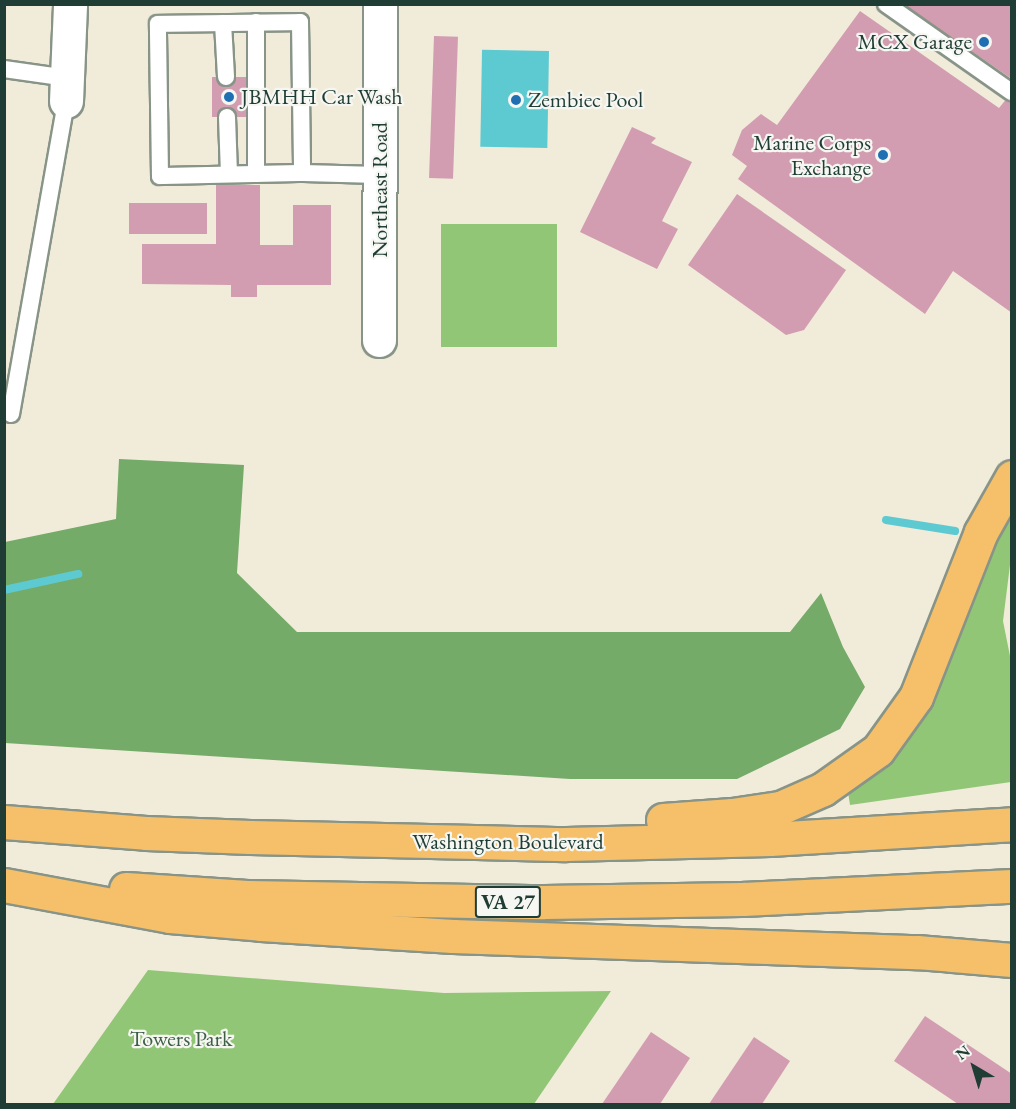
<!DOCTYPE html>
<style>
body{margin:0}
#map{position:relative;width:1016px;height:1109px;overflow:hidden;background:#f1ebda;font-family:"EB Garamond",serif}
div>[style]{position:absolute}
.green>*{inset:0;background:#92c677;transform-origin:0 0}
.forest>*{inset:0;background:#75ab68}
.water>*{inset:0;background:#5dcad2;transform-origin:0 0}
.stream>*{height:8px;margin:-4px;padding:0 4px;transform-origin:4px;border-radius:4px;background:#5dcad2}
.building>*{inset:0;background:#d29db1;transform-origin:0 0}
.roads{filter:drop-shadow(2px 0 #889487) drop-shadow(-2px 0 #889487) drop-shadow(0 2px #889487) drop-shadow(0 -2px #889487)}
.lane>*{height:16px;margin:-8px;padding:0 8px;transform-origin:8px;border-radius:8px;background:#fff}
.street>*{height:33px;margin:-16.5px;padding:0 16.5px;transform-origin:16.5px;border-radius:16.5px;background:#fff}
.highway>*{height:33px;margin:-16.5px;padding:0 16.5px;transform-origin:16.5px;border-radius:16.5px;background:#f6c06b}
.dots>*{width:16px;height:16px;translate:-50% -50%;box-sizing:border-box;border:3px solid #f6f6f2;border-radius:50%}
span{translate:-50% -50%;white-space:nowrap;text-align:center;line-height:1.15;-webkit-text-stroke:4.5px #f6f6f2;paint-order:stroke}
.shield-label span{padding:2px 4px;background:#f6f6f2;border:2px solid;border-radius:4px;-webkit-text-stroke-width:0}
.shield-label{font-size:21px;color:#1f3d34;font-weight:700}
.poi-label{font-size:22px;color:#1f3d34}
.right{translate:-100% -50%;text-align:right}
.left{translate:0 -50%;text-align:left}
.street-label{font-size:22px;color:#1f3d34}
.park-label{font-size:22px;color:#3c5f45}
.frame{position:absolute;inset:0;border:6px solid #1f3d34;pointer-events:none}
.north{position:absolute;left:944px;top:1037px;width:60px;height:60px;-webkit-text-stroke:4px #f6f6f2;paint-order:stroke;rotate:322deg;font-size:16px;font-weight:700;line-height:24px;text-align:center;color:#1f3d34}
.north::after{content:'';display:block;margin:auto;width:21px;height:27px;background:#1f3d34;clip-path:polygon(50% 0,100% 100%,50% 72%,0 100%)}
</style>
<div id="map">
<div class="green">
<i style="left:441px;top:224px;width:116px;height:123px"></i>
<i style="clip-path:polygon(1011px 497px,1011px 557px,1003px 621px,1011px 661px,1011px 782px,850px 805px,848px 792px,864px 783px,889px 758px,924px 707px,952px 654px,967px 605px)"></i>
<i style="clip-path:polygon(148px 970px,444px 993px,611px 991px,534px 1104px,53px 1104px)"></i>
</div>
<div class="forest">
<i style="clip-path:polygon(119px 459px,244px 465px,237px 573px,297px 632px,790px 632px,821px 593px,843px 647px,865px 687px,840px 729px,737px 779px,570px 779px,5px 743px,5px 542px,116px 519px)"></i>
</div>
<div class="water">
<i style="left:549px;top:51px;width:97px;height:67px;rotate:91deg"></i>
</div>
<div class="stream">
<i style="left:886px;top:520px;width:70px;rotate:9.1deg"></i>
<i style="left:4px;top:590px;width:76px;rotate:-12.2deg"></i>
</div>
<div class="building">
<i style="clip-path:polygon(903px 4px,1012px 4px,1012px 79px)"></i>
<i style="clip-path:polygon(860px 11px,999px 108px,1012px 92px,1012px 313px,953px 271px,925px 314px,738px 179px,747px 166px,732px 155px,742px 130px,761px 114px,777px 125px)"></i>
<i style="left:434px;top:36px;width:24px;height:142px;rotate:2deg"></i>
<i style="left:212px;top:77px;width:35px;height:40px"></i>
<i style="clip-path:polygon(632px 127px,656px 138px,651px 143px,692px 162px,662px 221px,678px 229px,657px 269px,580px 232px)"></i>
<i style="clip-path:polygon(216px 185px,260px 185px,260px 245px,293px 245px,293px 205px,331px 205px,331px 285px,257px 285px,257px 297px,231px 297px,231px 285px,142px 284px,142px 244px,216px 244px)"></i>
<i style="clip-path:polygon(737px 194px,846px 270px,804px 330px,786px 335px,688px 265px)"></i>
<i style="left:129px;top:203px;width:78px;height:31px"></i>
<i style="clip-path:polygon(925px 1016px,1012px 1074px,1012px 1104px,958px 1104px,894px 1061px)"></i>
<i style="clip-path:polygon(651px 1032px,690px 1058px,677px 1078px,660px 1104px,602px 1104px)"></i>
<i style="clip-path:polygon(754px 1037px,790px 1061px,762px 1104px,709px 1104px)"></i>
</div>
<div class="roads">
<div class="lane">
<i style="left:886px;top:4px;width:153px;rotate:35.1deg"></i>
<i style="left:223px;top:23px;width:54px;rotate:86.8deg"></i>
<i style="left:4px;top:69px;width:64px;rotate:8.1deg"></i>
<i style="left:227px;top:117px;width:57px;rotate:88deg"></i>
<i style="left:302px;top:173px;width:142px;rotate:178.8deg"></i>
<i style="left:160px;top:176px;width:152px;rotate:-90.8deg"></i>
<i style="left:158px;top:24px;width:142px;rotate:-0.8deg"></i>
<i style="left:300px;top:22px;width:151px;rotate:89.2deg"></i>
<i style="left:302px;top:173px;width:78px;rotate:1.5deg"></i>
<i style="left:256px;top:174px;width:152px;rotate:-90deg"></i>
<i style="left:11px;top:414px;width:318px;rotate:-80deg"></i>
</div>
<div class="street">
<i style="left:66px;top:101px;width:97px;rotate:-87.6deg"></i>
<i style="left:379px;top:340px;width:336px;rotate:-89.8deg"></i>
</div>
<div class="highway">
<i style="left:663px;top:820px;width:69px;rotate:-4.1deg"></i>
<i style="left:732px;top:815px;width:49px;rotate:-8.3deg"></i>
<i style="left:780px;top:808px;width:47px;rotate:-23.8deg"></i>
<i style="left:823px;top:789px;width:67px;rotate:-35.3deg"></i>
<i style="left:878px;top:750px;width:65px;rotate:-54.4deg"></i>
<i style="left:916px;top:697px;width:177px;rotate:-68.5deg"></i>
<i style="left:981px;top:532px;width:63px;rotate:-60.6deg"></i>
<i style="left:4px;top:822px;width:142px;rotate:4.4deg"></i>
<i style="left:146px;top:833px;width:104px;rotate:2.2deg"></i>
<i style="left:250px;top:837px;width:316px;rotate:1.3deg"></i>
<i style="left:566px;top:844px;width:204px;rotate:-1.4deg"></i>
<i style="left:770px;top:839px;width:242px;rotate:-3.5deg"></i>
<i style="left:4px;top:885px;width:169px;rotate:10.6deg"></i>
<i style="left:170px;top:916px;width:91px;rotate:5deg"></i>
<i style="left:261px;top:924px;width:192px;rotate:3.6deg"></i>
<i style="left:453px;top:936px;width:464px;rotate:2deg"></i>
<i style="left:917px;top:952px;width:95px;rotate:4.8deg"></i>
<i style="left:126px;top:889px;width:121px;rotate:3.8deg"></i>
<i style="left:247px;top:897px;width:297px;rotate:1deg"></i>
<i style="left:544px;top:902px;width:199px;rotate:-0.9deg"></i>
<i style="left:743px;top:899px;width:269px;rotate:-2.8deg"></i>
</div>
</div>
<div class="dots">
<i style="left:984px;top:42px;background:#1f6fb2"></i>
<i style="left:229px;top:97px;background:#1f6fb2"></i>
<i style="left:516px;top:100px;background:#1f6fb2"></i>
<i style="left:883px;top:155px;background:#1f6fb2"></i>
</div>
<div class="shield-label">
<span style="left:508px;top:902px">VA 27</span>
</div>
<div class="poi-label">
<span class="right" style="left:972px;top:42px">MCX Garage</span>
<span class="left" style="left:241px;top:97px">JBMHH Car Wash</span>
<span class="left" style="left:528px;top:100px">Zembiec Pool</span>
<span class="right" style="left:871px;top:155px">Marine Corps<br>Exchange</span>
</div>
<div class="street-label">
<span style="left:380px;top:190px;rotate:-90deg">Northeast Road</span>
<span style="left:508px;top:842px">Washington Boulevard</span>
</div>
<div class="park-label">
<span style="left:181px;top:1039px">Towers Park</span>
</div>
<div class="frame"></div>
<div class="north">N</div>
</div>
